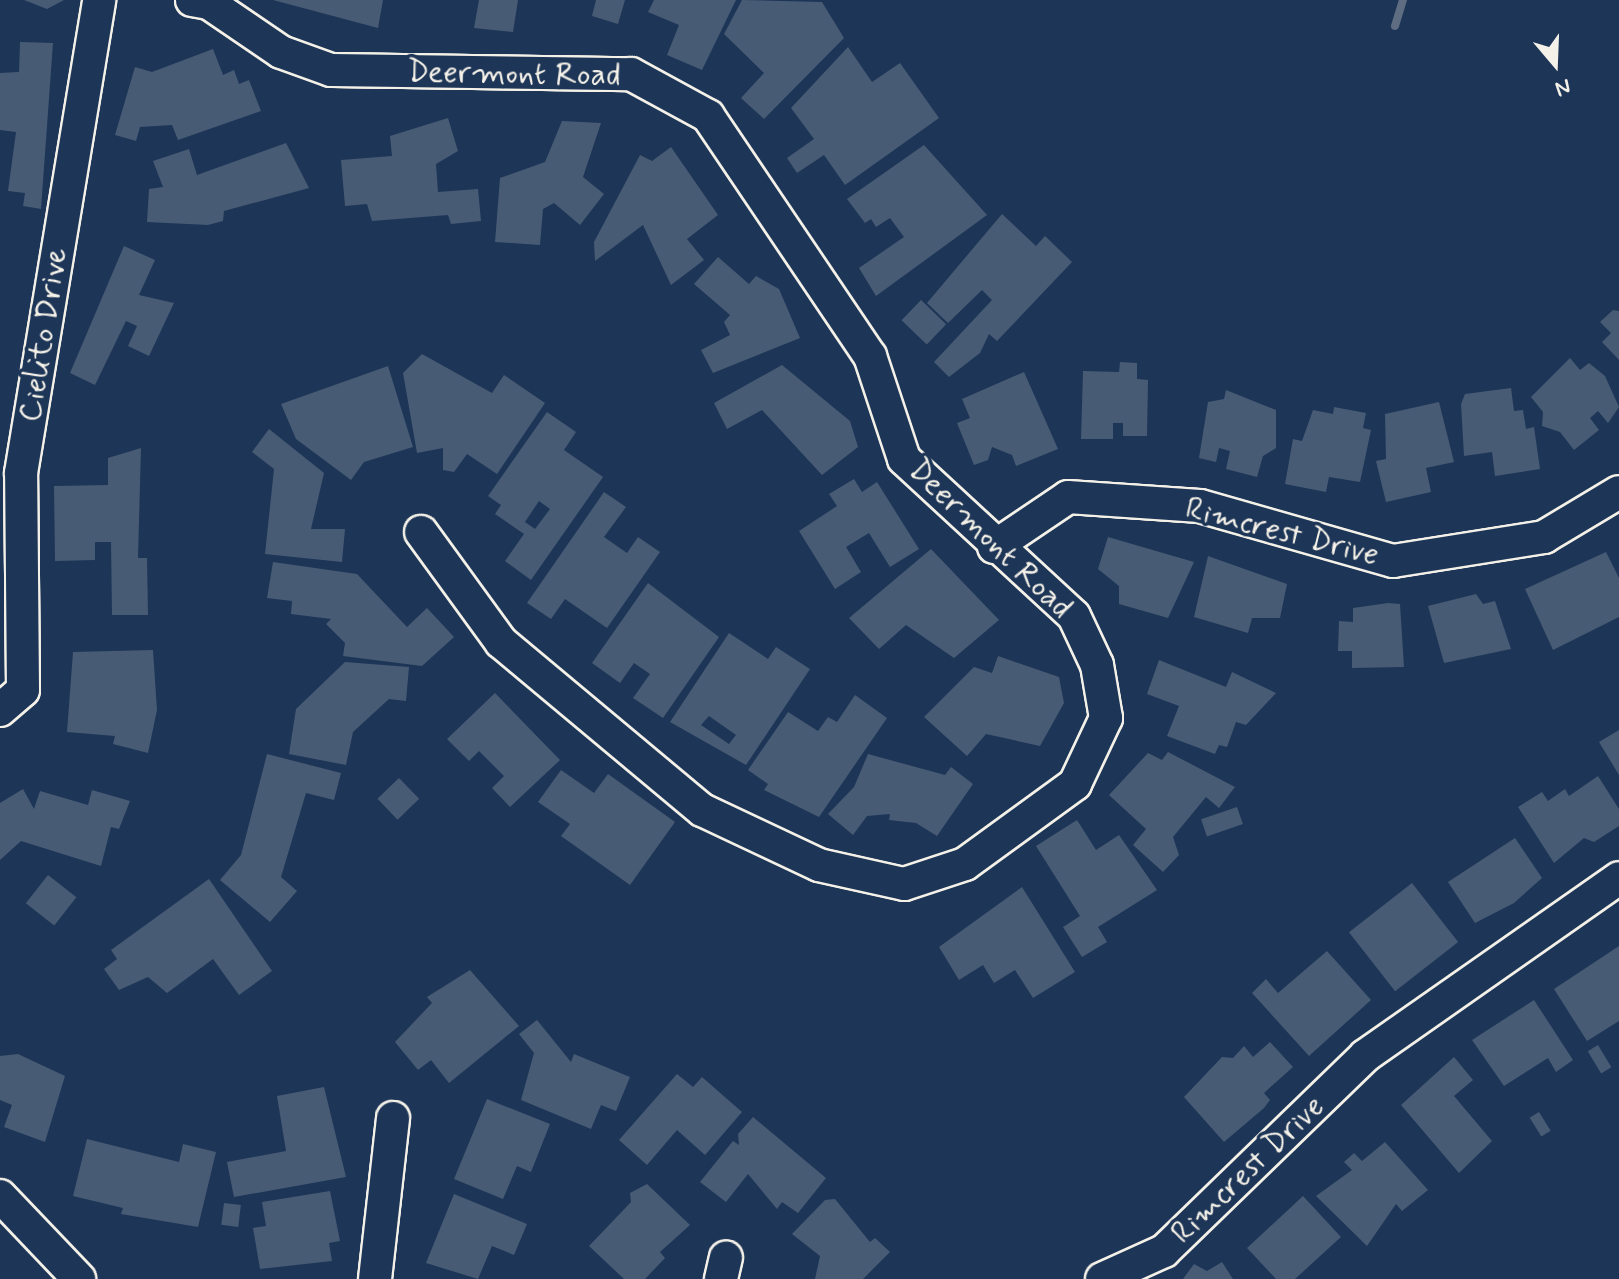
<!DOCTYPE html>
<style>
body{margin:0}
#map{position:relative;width:1619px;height:1279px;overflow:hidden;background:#1d3557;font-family:Mynerve,sans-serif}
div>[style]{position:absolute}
.stream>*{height:8px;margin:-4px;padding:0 4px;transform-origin:4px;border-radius:4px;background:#5e6d82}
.building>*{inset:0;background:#485b74;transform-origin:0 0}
.roads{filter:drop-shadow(2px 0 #f4f1e8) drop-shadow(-2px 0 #f4f1e8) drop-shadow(0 2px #f4f1e8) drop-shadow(0 -2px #f4f1e8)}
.street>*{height:32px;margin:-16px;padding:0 16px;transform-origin:16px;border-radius:16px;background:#1d3557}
span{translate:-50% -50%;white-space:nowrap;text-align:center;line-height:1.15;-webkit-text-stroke:7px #1d3557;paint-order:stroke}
.street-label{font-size:32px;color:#f4f1e8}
.north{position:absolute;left:1515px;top:24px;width:80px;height:80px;-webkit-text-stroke:6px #1d3557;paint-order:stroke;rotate:161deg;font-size:22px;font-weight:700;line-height:32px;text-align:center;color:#f4f1e8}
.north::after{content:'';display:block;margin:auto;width:28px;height:36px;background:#f4f1e8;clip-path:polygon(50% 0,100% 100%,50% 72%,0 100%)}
</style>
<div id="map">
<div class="stream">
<i style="left:1395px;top:26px;width:27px;rotate:-73deg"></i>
</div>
<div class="building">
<i style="clip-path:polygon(24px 0,64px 0,47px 9px)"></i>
<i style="clip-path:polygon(273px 0,383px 0,378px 28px)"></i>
<i style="clip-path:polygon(479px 0,518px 0,513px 32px,474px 28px)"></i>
<i style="clip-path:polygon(596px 0,625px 0,618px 24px,592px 16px)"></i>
<i style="clip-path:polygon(654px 0,736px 0,702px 70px,667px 55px,679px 25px,648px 12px)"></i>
<i style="clip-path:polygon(742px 0,822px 2px,844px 38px,764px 119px,741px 98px,764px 73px,724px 34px)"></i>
<i style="clip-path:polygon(20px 42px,53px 43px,41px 209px,23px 206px,25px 193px,8px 191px,16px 132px,0 130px,0 73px,19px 72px)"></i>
<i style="clip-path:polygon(848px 47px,872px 82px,900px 63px,939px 118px,845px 185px,824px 155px,797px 173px,787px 158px,814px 139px,791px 108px)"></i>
<i style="clip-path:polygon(213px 49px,223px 75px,234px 70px,239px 84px,249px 80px,261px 111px,178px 140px,172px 125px,140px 127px,136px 141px,115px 135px,135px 67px,152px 72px)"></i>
<i style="clip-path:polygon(448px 118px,458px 151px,436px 164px,438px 192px,478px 189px,481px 221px,451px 224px,448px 215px,372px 221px,367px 204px,345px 206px,341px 160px,392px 156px,390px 136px)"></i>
<i style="clip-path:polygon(562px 121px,601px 123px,583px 177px,604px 194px,580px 225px,554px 203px,543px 209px,540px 245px,495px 242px,500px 178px,545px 162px)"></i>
<i style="clip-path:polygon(286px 143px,309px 188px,224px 211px,223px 221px,208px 225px,147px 222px,149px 189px,163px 187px,153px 161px,189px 149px,197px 175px)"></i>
<i style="clip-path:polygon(924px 145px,987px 215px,876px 296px,859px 268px,904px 237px,890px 218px,876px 227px,871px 219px,865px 223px,847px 199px)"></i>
<i style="clip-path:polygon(671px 147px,718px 215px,687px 239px,704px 260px,671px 285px,643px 225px,595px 261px,594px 242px,640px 155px,652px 161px)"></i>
<i style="clip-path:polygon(1002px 214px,1036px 246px,1045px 236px,1072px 262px,997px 341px,989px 334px,980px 353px,949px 377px,934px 362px,992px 300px,982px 290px,948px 323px,927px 303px)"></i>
<i style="clip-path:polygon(124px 246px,155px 260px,139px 295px,174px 303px,149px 356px,128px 346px,137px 326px,126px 321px,95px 385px,70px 373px)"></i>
<i style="clip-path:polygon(718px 257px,749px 284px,756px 276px,779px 289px,800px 338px,713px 373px,701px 350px,730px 335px,724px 322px,730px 315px,694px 284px)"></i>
<i style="left:921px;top:300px;width:35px;height:28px;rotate:44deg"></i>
<i style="clip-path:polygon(1613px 310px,1619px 311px,1619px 360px,1602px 342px,1611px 333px,1600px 322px)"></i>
<i style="clip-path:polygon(422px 354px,492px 393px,504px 375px,545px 403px,497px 474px,467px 454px,454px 472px,443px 470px,443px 448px,417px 453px,403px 373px)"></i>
<i style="clip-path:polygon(1570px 358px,1580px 370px,1589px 363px,1605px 376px,1619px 407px,1608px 423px,1598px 411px,1590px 418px,1599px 430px,1574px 450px,1560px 432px,1542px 426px,1543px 412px,1531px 397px)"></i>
<i style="clip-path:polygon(1120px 362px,1137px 363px,1137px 379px,1148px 380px,1147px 436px,1123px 436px,1123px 423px,1113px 423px,1113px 439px,1081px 439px,1083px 371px,1119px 372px)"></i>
<i style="clip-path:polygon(782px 365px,850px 421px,858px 447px,822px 475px,762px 410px,727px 429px,714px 403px)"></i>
<i style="clip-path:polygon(388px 366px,413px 447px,364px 462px,351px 480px,296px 439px,281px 404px)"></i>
<i style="clip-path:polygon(1024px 372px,1058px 449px,1016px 466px,1012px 455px,992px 447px,988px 460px,974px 465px,957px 423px,970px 418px,962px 399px)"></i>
<i style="clip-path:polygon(1511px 388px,1514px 411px,1523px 410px,1526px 429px,1534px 427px,1540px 469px,1495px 476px,1492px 452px,1464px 456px,1461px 404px,1465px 394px)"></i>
<i style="clip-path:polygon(1226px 390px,1276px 410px,1276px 448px,1263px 456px,1257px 477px,1226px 469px,1230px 451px,1219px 448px,1216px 462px,1199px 458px,1208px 402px,1224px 399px)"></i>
<i style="clip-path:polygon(1439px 402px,1454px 462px,1426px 468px,1431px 492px,1386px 502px,1376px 461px,1386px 459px,1385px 414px)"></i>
<i style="clip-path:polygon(1334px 407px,1366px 413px,1363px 428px,1371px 430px,1360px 482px,1329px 477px,1326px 492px,1285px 484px,1293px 439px,1302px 441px,1313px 410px,1333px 414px)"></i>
<i style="clip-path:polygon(evenodd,547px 412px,576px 432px,564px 450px,603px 477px,531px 580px,505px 561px,524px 534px,495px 514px,501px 505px,488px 496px,547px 412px,539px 501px,550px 509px,535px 529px,525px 522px,539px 501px)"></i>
<i style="clip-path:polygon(269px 429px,324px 473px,311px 529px,345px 529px,342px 562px,265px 554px,274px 469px,252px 452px)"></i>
<i style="clip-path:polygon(141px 448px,138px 558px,147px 558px,148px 615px,112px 615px,111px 542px,95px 542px,95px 560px,55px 561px,54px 486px,108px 485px,108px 458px)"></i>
<i style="clip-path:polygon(854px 479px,862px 492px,877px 482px,919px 549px,890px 567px,869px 533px,846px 547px,861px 572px,835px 589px,799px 531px,837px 506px,829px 494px)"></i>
<i style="clip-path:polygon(604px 492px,626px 507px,604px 537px,627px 553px,638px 537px,660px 552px,607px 628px,565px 599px,551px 619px,527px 603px)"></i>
<i style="clip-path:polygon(1108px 537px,1194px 562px,1168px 618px,1119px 604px,1119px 586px,1098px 569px)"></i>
<i style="clip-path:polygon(931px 549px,999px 620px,954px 658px,906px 625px,879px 649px,849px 618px)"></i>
<i style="clip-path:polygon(1606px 552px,1619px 578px,1619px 617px,1553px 650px,1525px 589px)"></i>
<i style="clip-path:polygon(1208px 556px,1287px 584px,1280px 618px,1252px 618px,1248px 633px,1194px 617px)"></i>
<i style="clip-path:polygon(273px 562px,357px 574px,407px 627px,427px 608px,454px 637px,422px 666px,343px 656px,345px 643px,326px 624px,331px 619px,291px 614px,292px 601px,267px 598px)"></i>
<i style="clip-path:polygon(648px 583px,719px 637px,663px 718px,633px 698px,650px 674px,634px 663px,620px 683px,592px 663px)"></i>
<i style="clip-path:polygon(1476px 594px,1483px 604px,1495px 601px,1511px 649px,1444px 663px,1428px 606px)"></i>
<i style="clip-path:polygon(1388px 603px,1400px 604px,1404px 667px,1352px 668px,1352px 651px,1338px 651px,1339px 621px,1353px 622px,1353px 608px)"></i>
<i style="clip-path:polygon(evenodd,729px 633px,768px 659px,776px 647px,810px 669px,746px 765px,670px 722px,729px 633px,709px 716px,736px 735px,729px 744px,701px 725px,709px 716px)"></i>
<i style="clip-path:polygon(153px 650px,157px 710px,148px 753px,113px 744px,115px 736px,67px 732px,73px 652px)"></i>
<i style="clip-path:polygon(998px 656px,1059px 677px,1064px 703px,1040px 746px,986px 734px,967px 756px,924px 717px,974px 667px,992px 673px)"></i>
<i style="clip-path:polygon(1159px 660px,1226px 687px,1232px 672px,1276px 693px,1246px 725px,1236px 722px,1227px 747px,1219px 745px,1215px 754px,1167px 736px,1179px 706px,1147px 694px)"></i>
<i style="clip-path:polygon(345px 662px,409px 667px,406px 701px,389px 699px,353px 732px,346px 765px,289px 754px,296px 709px)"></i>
<i style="clip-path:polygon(495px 693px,560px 760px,510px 807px,492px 788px,504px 776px,479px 751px,469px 761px,447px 739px)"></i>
<i style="clip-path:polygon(855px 695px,887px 718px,819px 817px,764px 790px,768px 784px,748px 770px,788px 712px,818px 731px,828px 717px,837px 722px)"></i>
<i style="clip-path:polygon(1619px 730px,1619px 775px,1599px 742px)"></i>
<i style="clip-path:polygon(1168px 752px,1235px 787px,1219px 808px,1206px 797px,1173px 837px,1179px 855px,1163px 872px,1133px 845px,1146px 829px,1109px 795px,1148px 753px,1162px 760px)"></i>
<i style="clip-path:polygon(267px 754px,341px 773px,334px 800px,306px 793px,281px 877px,297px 891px,270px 922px,220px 880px,241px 855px)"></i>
<i style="clip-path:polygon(868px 754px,945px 775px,951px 767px,973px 784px,937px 836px,916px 823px,889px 820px,890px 814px,867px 816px,853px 835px,828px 814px,854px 787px)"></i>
<i style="clip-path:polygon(561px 770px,594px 793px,608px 774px,675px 822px,630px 885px,561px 836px,570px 824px,538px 802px)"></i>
<i style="clip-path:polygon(1598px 776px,1619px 809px,1619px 826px,1594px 842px,1584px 838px,1554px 863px,1518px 807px,1542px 792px,1548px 801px,1565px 789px,1569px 796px)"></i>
<i style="left:399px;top:778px;width:29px;height:30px;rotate:46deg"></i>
<i style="clip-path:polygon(23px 789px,34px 809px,40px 791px,88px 805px,92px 790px,130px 801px,119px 829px,111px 827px,101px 866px,21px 841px,0 860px,0 803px)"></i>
<i style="left:1237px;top:807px;width:18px;height:38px;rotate:71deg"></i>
<i style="clip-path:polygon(1077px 820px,1096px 850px,1119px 835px,1157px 890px,1098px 927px,1107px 942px,1082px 957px,1063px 927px,1080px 916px,1036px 846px)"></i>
<i style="clip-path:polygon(1515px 838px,1542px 878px,1514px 903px,1475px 923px,1448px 882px)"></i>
<i style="left:48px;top:875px;width:36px;height:36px;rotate:38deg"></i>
<i style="clip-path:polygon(209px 879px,272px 971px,239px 995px,213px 959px,167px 993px,148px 977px,119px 990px,104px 969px,117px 959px,111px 950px)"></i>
<i style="left:1412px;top:883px;width:75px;height:80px;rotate:52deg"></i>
<i style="clip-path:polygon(1022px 887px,1075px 972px,1033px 998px,1015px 970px,994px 983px,983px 965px,959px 980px,939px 947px)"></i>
<i style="clip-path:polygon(1619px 946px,1619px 1021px,1587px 1041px,1554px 989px)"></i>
<i style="clip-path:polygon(1327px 951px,1371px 1000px,1309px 1056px,1252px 993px,1266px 979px,1278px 993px)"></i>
<i style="clip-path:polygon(470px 970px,519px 1026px,449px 1083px,431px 1060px,418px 1070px,395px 1042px,432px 1003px,427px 997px)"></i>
<i style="clip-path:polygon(1534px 1000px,1573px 1060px,1556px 1072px,1548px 1058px,1504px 1086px,1472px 1040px)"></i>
<i style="clip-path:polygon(537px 1020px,571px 1062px,574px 1054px,630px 1077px,616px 1111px,601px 1105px,591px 1129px,521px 1100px,534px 1053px,519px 1034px)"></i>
<i style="clip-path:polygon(1270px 1042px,1293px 1067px,1264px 1093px,1270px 1100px,1264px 1108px,1224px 1142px,1184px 1097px,1222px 1057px,1233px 1058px,1244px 1046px,1253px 1057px)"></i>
<i style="left:1598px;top:1045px;width:26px;height:12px;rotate:59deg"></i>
<i style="clip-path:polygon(18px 1054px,65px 1076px,45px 1142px,4px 1127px,12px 1105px,0 1100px,0 1056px)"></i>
<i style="clip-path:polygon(1454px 1057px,1473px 1080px,1454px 1096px,1492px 1141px,1459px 1173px,1401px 1105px)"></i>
<i style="clip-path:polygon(677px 1074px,693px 1087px,702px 1077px,742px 1112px,705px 1155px,677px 1130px,647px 1165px,619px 1140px)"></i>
<i style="clip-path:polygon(324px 1087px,346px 1177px,234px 1197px,227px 1162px,286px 1151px,277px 1096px)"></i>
<i style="clip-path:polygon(487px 1099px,550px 1124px,531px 1172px,517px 1166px,503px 1199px,454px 1179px)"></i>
<i style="left:1539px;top:1112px;width:22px;height:11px;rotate:58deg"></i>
<i style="clip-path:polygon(753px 1117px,826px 1178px,798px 1213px,782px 1202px,777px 1209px,748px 1174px,726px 1202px,700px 1182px,733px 1141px,739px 1145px,738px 1134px)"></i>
<i style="clip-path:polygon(87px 1139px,179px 1162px,183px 1144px,216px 1152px,198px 1227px,121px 1214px,123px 1208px,73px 1196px)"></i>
<i style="clip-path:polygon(1385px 1142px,1428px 1190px,1402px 1211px,1396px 1204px,1367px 1246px,1316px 1196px,1352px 1170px,1344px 1162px,1354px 1153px,1362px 1161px)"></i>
<i style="clip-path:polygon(647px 1184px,690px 1225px,660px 1252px,665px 1258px,645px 1279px,624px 1279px,589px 1246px,631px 1202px,630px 1193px)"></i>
<i style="clip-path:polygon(330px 1191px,340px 1241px,329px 1243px,332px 1261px,260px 1269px,253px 1228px,266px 1226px,262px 1202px)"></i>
<i style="clip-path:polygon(454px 1194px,527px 1224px,514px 1255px,492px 1246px,478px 1279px,426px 1263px)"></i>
<i style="clip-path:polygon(1303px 1196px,1341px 1237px,1295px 1279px,1276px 1279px,1247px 1248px)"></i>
<i style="clip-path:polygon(835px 1199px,870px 1242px,875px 1238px,890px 1252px,863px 1279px,815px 1279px,820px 1256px,792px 1234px,825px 1200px)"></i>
<i style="left:224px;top:1203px;width:17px;height:22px;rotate:7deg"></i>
<i style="clip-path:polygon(1222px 1262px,1233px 1279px,1183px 1279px,1194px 1264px,1207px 1271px)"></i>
</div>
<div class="roads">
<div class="street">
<i style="left:192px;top:0;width:17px;rotate:10deg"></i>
<i style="left:209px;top:3px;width:87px;rotate:34.2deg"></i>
<i style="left:281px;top:52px;width:53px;rotate:19.8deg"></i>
<i style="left:331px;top:70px;width:300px;rotate:0.8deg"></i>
<i style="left:631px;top:74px;width:88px;rotate:28.6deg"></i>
<i style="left:708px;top:116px;width:290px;rotate:56deg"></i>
<i style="left:870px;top:356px;width:108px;rotate:71.7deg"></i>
<i style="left:904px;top:459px;width:231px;rotate:42.7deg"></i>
<i style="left:1074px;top:616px;width:54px;rotate:64.9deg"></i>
<i style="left:1097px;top:665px;width:54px;rotate:80.4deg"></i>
<i style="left:1106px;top:718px;width:73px;rotate:115.2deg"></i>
<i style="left:1075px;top:784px;width:136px;rotate:144deg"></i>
<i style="left:965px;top:864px;width:64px;rotate:161.8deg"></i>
<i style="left:904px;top:884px;width:87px;rotate:-167.4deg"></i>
<i style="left:819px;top:865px;width:129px;rotate:-154.8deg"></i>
<i style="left:702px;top:810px;width:262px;rotate:-140.1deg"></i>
<i style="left:501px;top:642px;width:136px;rotate:-126deg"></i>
<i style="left:994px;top:547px;width:89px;rotate:-34deg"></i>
<i style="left:1068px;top:497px;width:132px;rotate:3.9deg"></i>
<i style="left:1200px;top:506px;width:201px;rotate:15.9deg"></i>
<i style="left:1393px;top:561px;width:153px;rotate:-9deg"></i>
<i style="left:1544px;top:537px;width:87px;rotate:-31deg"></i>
<i style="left:0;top:710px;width:30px;rotate:-41deg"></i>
<i style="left:23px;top:690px;width:217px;rotate:-90.5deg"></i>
<i style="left:21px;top:473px;width:479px;rotate:-80.6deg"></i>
<i style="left:0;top:1196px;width:115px;rotate:46.4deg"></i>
<i style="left:375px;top:1279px;width:162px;rotate:-83.6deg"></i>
<i style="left:721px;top:1279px;width:22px;rotate:-77deg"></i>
<i style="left:1102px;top:1279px;width:68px;rotate:-24.3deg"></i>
<i style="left:1164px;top:1251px;width:280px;rotate:-44.1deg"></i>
<i style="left:1365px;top:1056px;width:310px;rotate:-35deg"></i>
</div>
</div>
<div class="street-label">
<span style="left:514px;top:74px;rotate:1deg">Deermont Road</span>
<span style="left:44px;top:335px;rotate:-81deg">Cielito Drive</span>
<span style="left:1282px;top:532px;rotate:14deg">Rimcrest Drive</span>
<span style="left:990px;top:539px;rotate:44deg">Deermont Road</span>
<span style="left:1248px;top:1170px;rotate:-44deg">Rimcrest Drive</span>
</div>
<div class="north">N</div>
</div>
